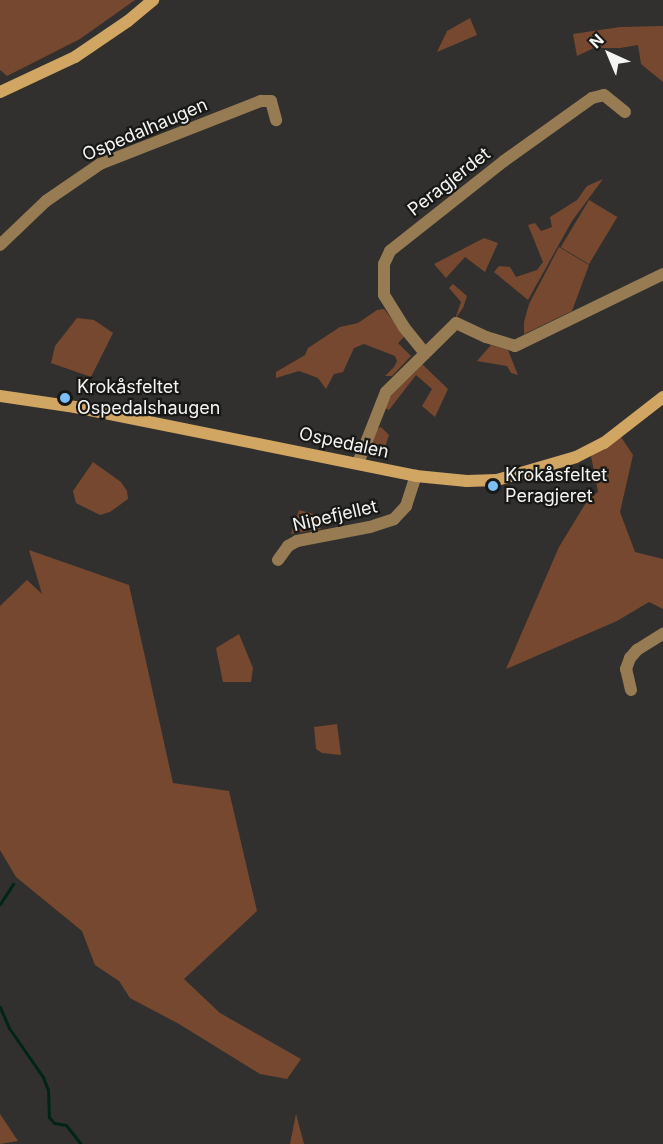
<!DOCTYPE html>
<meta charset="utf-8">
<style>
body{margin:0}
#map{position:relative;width:663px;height:1144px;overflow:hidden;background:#31302e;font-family:Inter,sans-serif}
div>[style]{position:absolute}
.green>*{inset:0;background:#76482f;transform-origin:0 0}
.stream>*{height:3px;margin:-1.5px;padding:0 1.5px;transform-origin:1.5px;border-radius:1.5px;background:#002516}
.street>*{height:12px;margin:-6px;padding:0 6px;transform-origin:6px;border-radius:6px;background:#977b52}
.secondary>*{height:12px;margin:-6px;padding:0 6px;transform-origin:6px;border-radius:6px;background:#d1a562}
.dots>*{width:16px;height:16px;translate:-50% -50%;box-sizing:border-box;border:3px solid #181817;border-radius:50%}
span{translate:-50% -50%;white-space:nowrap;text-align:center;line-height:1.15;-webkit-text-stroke:4.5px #181817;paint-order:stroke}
.street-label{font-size:18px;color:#f4f4f2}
.poi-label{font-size:18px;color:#f4f4f2}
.left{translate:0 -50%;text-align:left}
.north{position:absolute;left:579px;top:24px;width:60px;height:60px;-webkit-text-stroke:4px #181817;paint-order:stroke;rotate:316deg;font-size:16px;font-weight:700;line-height:24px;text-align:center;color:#f4f4f2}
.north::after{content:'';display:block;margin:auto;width:21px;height:27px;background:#f4f4f2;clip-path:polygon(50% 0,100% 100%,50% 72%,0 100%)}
</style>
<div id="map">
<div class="green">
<i style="clip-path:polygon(0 0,135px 0,80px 39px,7px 76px,0 70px)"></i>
<i style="clip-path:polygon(470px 18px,477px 35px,437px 52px,447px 31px)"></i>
<i style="clip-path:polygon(663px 26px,663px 82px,641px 64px,638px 45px,620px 48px,594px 48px,577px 56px,573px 34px,620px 27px)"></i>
<i style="clip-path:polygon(603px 179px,572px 221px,528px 300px,494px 272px,499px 266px,510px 267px,516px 277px,537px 270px,543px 262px,528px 225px,535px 223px,541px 231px,552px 227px,550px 217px,577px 200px,587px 186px)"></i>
<i style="left:589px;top:200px;width:33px;height:55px;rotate:31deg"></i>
<i style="clip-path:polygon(484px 238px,498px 243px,485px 272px,465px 257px,446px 278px,434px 264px)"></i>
<i style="clip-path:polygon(559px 247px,589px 265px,572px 311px,524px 334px,524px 322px,529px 304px)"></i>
<i style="clip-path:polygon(453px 284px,467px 296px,463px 308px,455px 319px,461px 302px,449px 288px)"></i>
<i style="clip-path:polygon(384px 309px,405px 336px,398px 343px,411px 356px,392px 376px,385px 376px,394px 367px,397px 361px,395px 356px,364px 344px,354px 348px,343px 372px,334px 374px,326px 389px,318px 378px,299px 371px,276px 378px,276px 372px,305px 355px,308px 348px,340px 327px,358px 323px,377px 310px)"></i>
<i style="clip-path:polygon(77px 318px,94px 320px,113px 333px,91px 377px,51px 363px,55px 346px)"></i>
<i style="clip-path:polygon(491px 345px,508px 350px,518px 375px,511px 373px,507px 366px,477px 361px)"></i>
<i style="clip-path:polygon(421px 363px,448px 389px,435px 417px,422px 406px,432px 389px,416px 375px,389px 410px,385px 408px,393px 392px,416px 371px,415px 369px)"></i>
<i style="clip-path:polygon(381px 427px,389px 435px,381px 459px,369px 451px,377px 429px)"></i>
<i style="clip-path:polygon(621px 437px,633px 455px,620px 512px,635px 552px,663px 559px,663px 609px,649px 602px,617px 621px,506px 669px,559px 547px,587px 501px,598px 492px,591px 456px)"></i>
<i style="clip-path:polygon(93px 462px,121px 482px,127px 491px,128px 499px,110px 512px,100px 515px,76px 503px,73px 491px)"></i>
<i style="clip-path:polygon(299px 510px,314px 514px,321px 529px,291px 534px)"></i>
<i style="clip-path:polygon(29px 550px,129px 585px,173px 783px,229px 791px,257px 911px,184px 979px,220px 1013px,301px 1059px,287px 1079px,260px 1074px,179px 1024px,130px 998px,119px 981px,95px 965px,82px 931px,16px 877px,0 850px,0 606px,27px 580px,42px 594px)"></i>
<i style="clip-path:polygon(239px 634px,253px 668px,251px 682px,223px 682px,216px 648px)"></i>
<i style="clip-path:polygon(337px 724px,341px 755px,322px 753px,316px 749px,314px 727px)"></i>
<i style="clip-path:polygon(0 1114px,18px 1141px,0 1144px)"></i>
<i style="clip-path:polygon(296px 1114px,304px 1144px,290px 1144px)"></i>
</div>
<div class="stream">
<i style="left:0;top:904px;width:24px;rotate:-57deg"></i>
<i style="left:0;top:1007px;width:23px;rotate:67deg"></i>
<i style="left:9px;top:1028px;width:60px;rotate:55.2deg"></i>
<i style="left:43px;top:1077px;width:14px;rotate:69deg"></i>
<i style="left:48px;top:1090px;width:27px;rotate:88deg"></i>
<i style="left:49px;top:1117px;width:8px;rotate:50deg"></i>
<i style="left:54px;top:1123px;width:12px;rotate:9deg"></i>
<i style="left:66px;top:1125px;width:24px;rotate:52deg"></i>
</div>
<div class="street">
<i style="left:0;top:245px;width:64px;rotate:-43.7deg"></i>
<i style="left:46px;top:201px;width:65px;rotate:-34.4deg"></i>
<i style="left:100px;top:164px;width:173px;rotate:-21.4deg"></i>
<i style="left:261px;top:101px;width:10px"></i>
<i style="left:271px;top:101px;width:20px;rotate:75deg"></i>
<i style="left:424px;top:352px;width:32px;rotate:-129deg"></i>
<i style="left:404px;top:327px;width:38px;rotate:-122deg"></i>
<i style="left:384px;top:295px;width:31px;rotate:-90deg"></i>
<i style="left:384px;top:264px;width:14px;rotate:-65deg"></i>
<i style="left:390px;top:251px;width:145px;rotate:-38.3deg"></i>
<i style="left:504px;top:161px;width:108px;rotate:-35.6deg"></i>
<i style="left:592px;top:98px;width:12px;rotate:-14deg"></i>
<i style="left:604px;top:95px;width:27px;rotate:39deg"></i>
<i style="left:358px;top:463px;width:76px;rotate:-68.5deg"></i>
<i style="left:386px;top:392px;width:98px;rotate:-44.6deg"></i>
<i style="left:456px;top:323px;width:33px;rotate:25deg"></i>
<i style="left:486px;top:337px;width:30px;rotate:17deg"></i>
<i style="left:515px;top:346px;width:165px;rotate:-25.9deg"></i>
<i style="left:278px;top:560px;width:17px;rotate:-54deg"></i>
<i style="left:288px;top:546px;width:10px;rotate:-29deg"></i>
<i style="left:297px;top:541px;width:74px;rotate:-10.9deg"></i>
<i style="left:370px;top:527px;width:25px;rotate:-18deg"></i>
<i style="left:394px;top:519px;width:18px;rotate:-47deg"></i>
<i style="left:406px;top:506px;width:32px;rotate:-72deg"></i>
<i style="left:631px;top:690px;width:22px;rotate:-103deg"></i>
<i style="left:626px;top:669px;width:12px;rotate:-70deg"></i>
<i style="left:630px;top:658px;width:11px;rotate:-49deg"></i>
<i style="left:637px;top:650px;width:31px;rotate:-32deg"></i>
</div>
<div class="secondary">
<i style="left:0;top:92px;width:83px;rotate:-25deg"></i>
<i style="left:75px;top:57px;width:64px;rotate:-34.2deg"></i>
<i style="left:128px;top:21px;width:33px;rotate:-40deg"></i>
<i style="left:0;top:396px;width:76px;rotate:8.3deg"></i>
<i style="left:75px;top:407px;width:348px;rotate:11.4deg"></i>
<i style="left:416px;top:476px;width:51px;rotate:5.6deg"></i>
<i style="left:467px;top:481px;width:30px;rotate:-2deg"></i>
<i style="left:497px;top:480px;width:82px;rotate:-16.2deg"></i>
<i style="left:576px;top:457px;width:31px;rotate:-27deg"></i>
<i style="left:604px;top:443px;width:75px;rotate:-37.9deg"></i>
</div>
<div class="dots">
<i style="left:65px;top:398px;background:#7bbef8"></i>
<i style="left:493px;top:486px;background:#7bbef8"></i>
</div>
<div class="street-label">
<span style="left:145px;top:130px;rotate:-23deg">Ospedalhaugen</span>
<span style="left:449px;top:182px;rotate:-38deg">Peragjerdet</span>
<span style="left:344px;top:443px;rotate:12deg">Ospedalen</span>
<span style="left:335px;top:516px;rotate:-13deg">Nipefjellet</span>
</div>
<div class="poi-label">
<span class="left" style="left:77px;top:398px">Krokåsfeltet<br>Ospedalshaugen</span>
<span class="left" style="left:505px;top:486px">Krokåsfeltet<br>Peragjeret</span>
</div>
<div class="north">N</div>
</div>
